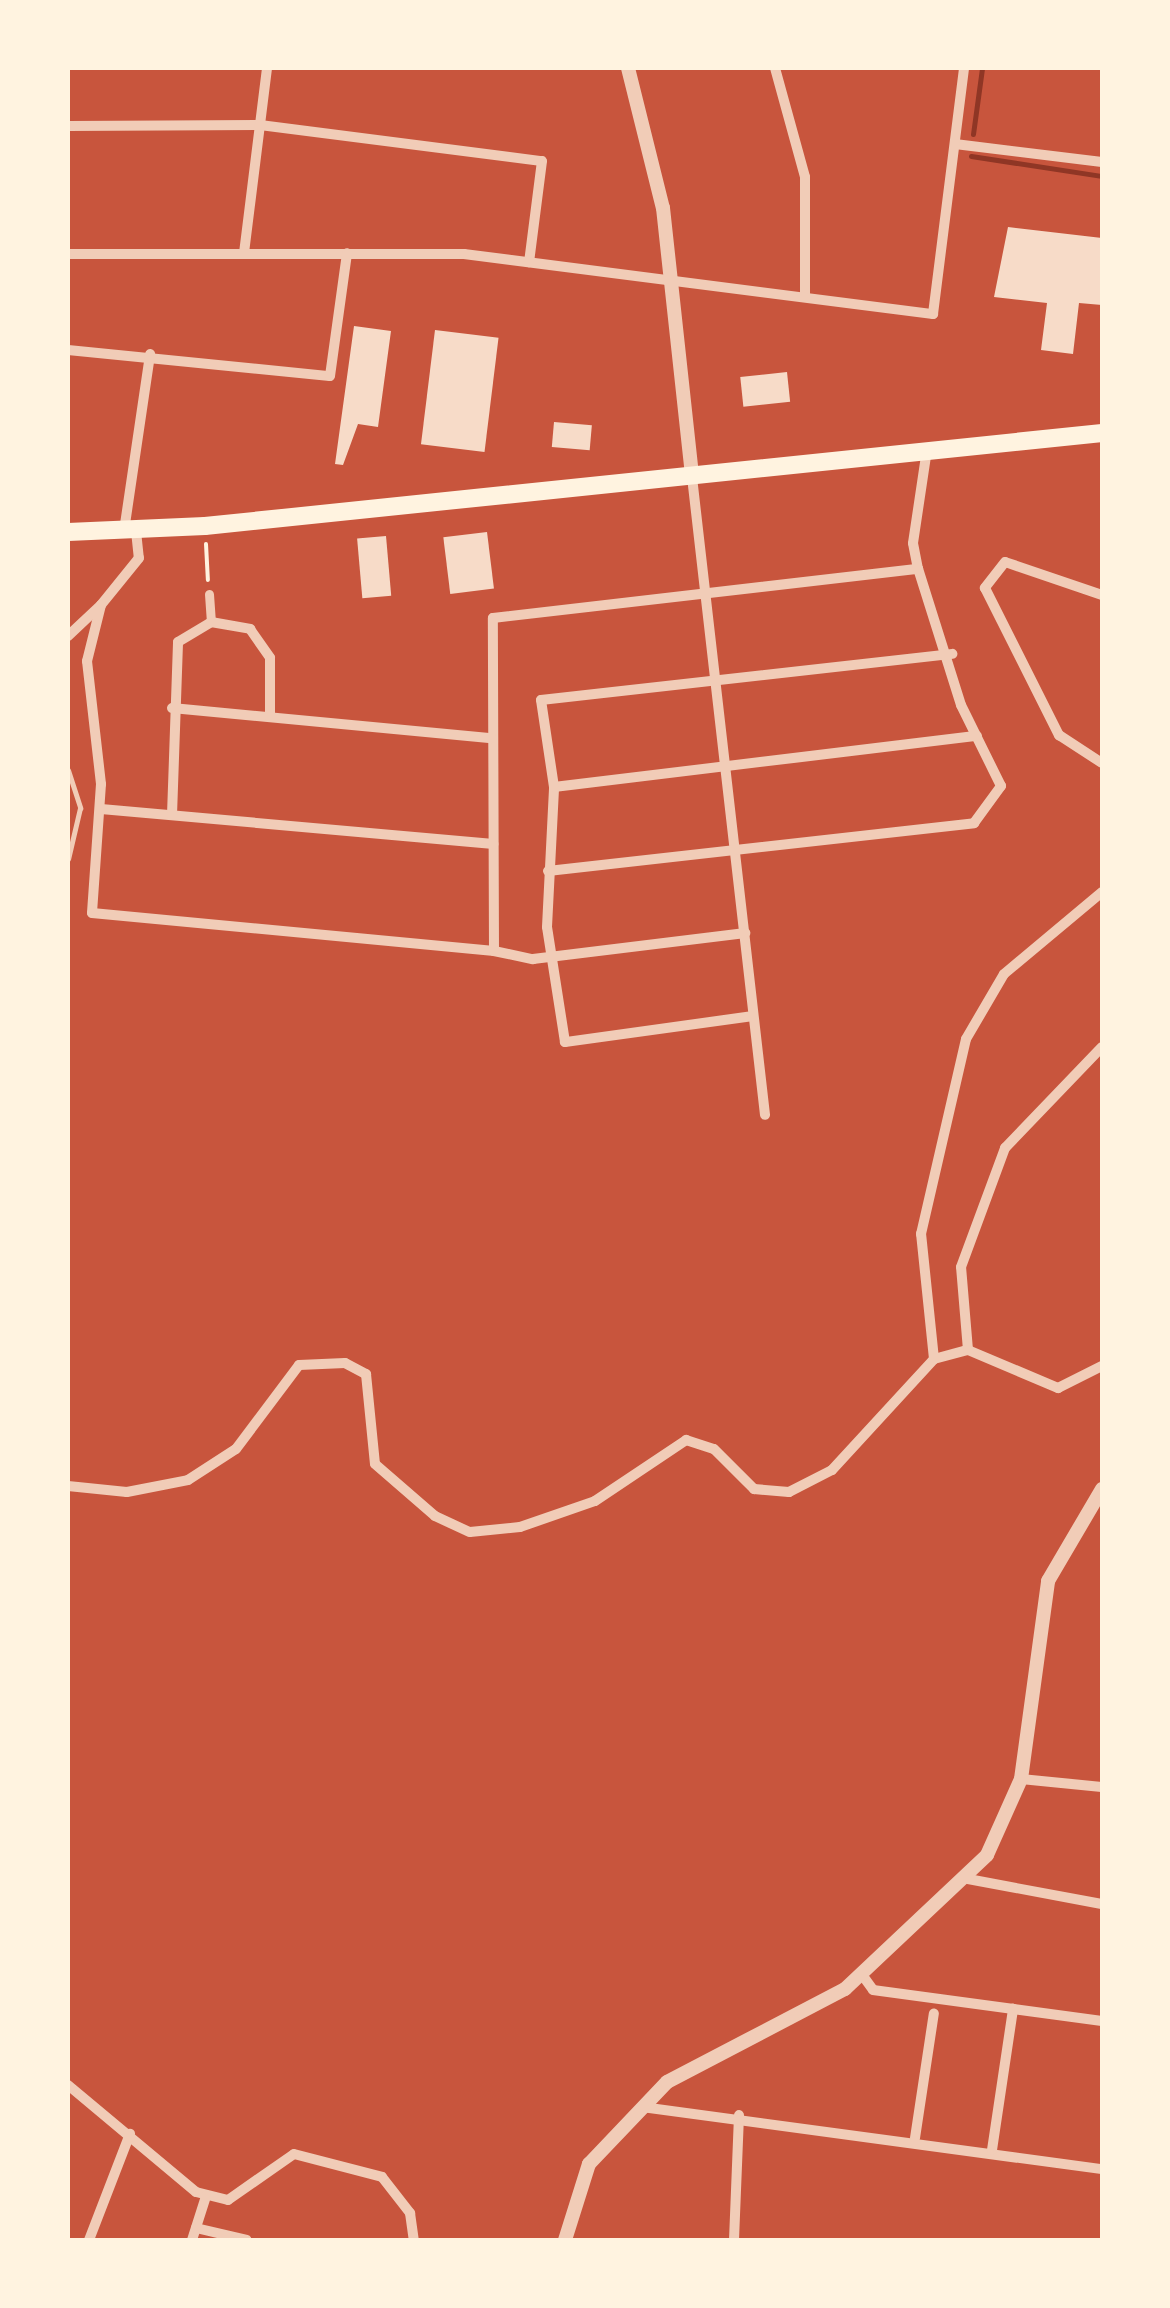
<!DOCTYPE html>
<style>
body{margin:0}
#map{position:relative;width:1170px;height:2308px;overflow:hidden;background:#c8553d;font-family:Cabin,sans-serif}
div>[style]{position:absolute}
.stream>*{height:5px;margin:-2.5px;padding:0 2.5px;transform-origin:2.5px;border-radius:2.5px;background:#8f3625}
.building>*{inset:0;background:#f7dbc8;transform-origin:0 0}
.path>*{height:4px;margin:-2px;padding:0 2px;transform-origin:2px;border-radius:2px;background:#fff3e0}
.service>*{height:5px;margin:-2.5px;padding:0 2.5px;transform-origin:2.5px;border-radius:2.5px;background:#f1ccb7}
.pedestrian>*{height:9px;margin:-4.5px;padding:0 4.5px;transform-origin:4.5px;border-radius:4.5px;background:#f1ccb7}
.minor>*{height:10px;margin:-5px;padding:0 5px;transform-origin:5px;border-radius:5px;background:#f1ccb7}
.tertiary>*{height:14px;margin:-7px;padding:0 7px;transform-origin:7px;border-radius:7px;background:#f1ccb7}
.primary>*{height:18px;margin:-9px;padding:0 9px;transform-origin:9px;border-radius:9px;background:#fff3e0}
span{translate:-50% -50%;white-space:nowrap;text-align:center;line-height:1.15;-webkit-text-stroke:9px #fff3e0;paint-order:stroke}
.frame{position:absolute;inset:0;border:70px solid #fff3e0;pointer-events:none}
</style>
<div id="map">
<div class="stream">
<i style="left:973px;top:134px;width:67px;rotate:-82.2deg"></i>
<i style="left:971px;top:156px;width:133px;rotate:8.7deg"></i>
</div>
<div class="building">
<i style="clip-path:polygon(1008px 227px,1102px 238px,1102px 305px,1079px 303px,1073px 354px,1041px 350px,1047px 303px,994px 297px)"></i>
<i style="clip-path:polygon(354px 326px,391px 331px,378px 427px,358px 424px,343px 465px,335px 464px)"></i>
<i style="left:435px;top:330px;width:64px;height:115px;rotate:7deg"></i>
<i style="left:787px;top:372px;width:30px;height:47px;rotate:84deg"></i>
<i style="left:554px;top:422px;width:38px;height:25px;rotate:5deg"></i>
<i style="left:487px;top:532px;width:57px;height:44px;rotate:83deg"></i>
<i style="left:386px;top:536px;width:60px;height:29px;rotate:85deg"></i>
</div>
<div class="path">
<i style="left:206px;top:544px;width:36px;rotate:87deg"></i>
</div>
<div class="service">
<i style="left:68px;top:770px;width:40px;rotate:72deg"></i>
<i style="left:80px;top:808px;width:52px;rotate:103.2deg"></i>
</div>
<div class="pedestrian">
<i style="left:209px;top:594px;width:28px;rotate:86deg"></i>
</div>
<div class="minor">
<i style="left:775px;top:68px;width:113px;rotate:74.6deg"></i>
<i style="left:805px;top:177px;width:120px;rotate:90deg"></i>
<i style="left:68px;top:126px;width:192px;rotate:-0.3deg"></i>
<i style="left:260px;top:125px;width:284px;rotate:7.3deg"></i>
<i style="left:542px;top:161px;width:102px;rotate:97.3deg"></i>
<i style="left:955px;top:144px;width:148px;rotate:7deg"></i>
<i style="left:244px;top:253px;width:186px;rotate:-82.9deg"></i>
<i style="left:68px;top:254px;width:396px"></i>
<i style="left:464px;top:254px;width:473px;rotate:7.3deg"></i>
<i style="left:933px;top:314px;width:248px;rotate:-82.8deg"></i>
<i style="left:68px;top:350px;width:263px;rotate:5.7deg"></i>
<i style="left:330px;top:376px;width:124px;rotate:-82.1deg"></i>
<i style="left:692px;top:477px;width:642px;rotate:83.47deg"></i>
<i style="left:124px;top:531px;width:179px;rotate:-81.6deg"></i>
<i style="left:136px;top:531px;width:27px;rotate:84deg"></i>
<i style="left:139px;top:558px;width:60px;rotate:129deg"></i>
<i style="left:101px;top:605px;width:58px;rotate:104deg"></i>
<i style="left:87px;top:661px;width:124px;rotate:83.5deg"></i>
<i style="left:101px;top:784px;width:129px;rotate:94deg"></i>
<i style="left:92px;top:913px;width:404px;rotate:5.4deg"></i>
<i style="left:494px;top:951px;width:333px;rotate:-90.2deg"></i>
<i style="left:493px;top:618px;width:428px;rotate:-6.6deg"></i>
<i style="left:1102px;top:595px;width:102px;rotate:-161.2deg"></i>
<i style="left:1005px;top:562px;width:33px;rotate:128deg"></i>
<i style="left:985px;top:588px;width:165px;rotate:63.3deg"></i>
<i style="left:1059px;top:735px;width:51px;rotate:33.1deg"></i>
<i style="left:68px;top:636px;width:45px;rotate:-43.2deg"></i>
<i style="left:172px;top:708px;width:321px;rotate:5.4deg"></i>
<i style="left:554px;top:787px;width:426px;rotate:-6.9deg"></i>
<i style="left:101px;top:809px;width:394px;rotate:5.1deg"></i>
<i style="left:172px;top:815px;width:173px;rotate:-88deg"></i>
<i style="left:178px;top:642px;width:39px;rotate:-31deg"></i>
<i style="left:211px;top:622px;width:40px;rotate:10deg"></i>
<i style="left:250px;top:629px;width:35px;rotate:55deg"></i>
<i style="left:270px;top:658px;width:59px;rotate:90deg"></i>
<i style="left:548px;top:871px;width:429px;rotate:-6.4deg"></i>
<i style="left:974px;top:823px;width:46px;rotate:-53.9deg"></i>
<i style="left:1001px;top:786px;width:90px;rotate:-116.3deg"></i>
<i style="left:961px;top:705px;width:143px;rotate:-107.5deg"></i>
<i style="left:918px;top:569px;width:26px;rotate:-101deg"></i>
<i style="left:913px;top:543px;width:88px;rotate:-81.5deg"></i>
<i style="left:494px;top:951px;width:40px;rotate:12deg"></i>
<i style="left:533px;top:959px;width:214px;rotate:-7deg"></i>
<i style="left:753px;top:1016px;width:190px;rotate:172.1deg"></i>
<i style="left:565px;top:1042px;width:116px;rotate:-98.9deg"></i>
<i style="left:547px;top:927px;width:140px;rotate:-87.1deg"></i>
<i style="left:554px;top:787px;width:88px;rotate:-98.5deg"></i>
<i style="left:541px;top:700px;width:414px;rotate:-6.4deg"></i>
<i style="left:968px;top:1350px;width:83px;rotate:-94.8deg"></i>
<i style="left:961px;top:1267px;width:127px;rotate:-69.7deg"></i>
<i style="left:1005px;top:1148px;width:140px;rotate:-46.2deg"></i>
<i style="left:934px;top:1359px;width:126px;rotate:-95.9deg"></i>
<i style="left:921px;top:1234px;width:200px;rotate:-77deg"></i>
<i style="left:966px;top:1039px;width:75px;rotate:-59.7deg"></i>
<i style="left:1004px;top:974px;width:128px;rotate:-39.9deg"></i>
<i style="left:934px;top:1359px;width:35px;rotate:-15deg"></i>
<i style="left:968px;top:1350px;width:98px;rotate:22.9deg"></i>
<i style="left:1058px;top:1388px;width:49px;rotate:-26.6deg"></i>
<i style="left:68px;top:1486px;width:59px;rotate:5.8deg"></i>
<i style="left:127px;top:1492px;width:62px;rotate:-11.1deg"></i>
<i style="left:188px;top:1480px;width:57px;rotate:-32.9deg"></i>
<i style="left:236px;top:1449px;width:105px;rotate:-53.1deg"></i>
<i style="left:299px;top:1365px;width:46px;rotate:-2.5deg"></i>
<i style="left:345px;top:1363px;width:24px;rotate:28deg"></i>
<i style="left:366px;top:1374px;width:90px;rotate:84.3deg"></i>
<i style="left:375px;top:1464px;width:79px;rotate:40.9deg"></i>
<i style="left:435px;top:1516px;width:38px;rotate:25deg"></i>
<i style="left:470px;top:1532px;width:50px;rotate:-5.7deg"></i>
<i style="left:520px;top:1527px;width:79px;rotate:-19.1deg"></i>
<i style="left:595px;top:1501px;width:110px;rotate:-33.8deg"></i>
<i style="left:686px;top:1440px;width:29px;rotate:18deg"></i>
<i style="left:714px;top:1449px;width:57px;rotate:45deg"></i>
<i style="left:754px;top:1489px;width:35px;rotate:5deg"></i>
<i style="left:789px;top:1492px;width:48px;rotate:-27.1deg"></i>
<i style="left:832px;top:1470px;width:151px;rotate:-47.4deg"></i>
<i style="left:1021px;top:1779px;width:81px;rotate:5.6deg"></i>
<i style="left:968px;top:1879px;width:136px;rotate:10.6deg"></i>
<i style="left:863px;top:1976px;width:17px;rotate:54deg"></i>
<i style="left:873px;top:1990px;width:231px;rotate:7.7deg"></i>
<i style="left:68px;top:2085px;width:167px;rotate:39.9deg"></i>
<i style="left:196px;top:2192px;width:33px;rotate:14deg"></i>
<i style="left:228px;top:2200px;width:80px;rotate:-34.9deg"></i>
<i style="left:294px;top:2154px;width:91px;rotate:14.6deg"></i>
<i style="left:382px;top:2177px;width:46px;rotate:52.1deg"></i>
<i style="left:410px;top:2213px;width:27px;rotate:82deg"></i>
<i style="left:642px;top:2107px;width:464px;rotate:7.7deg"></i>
<i style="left:915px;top:2138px;width:126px;rotate:-81.4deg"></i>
<i style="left:992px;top:2150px;width:143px;rotate:-81.5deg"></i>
<i style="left:196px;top:2228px;width:52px;rotate:13.2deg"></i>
<i style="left:89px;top:2240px;width:114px;rotate:-68.9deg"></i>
<i style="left:192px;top:2240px;width:46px;rotate:-72.3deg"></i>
<i style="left:734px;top:2240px;width:125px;rotate:-87.7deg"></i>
</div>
<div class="tertiary">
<i style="left:628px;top:68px;width:144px;rotate:76deg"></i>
<i style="left:663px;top:208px;width:271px;rotate:83.8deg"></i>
<i style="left:565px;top:2240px;width:80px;rotate:-72.5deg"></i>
<i style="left:589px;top:2164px;width:113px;rotate:-46.4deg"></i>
<i style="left:667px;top:2082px;width:201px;rotate:-27.6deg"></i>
<i style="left:845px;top:1989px;width:195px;rotate:-43.3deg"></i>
<i style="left:987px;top:1855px;width:83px;rotate:-65.9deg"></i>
<i style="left:1021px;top:1779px;width:200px;rotate:-82.2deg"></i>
<i style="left:1048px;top:1581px;width:107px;rotate:-59.6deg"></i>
</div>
<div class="primary">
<i style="left:68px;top:532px;width:137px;rotate:-2.5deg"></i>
<i style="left:205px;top:526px;width:902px;rotate:-5.92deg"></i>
</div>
<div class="frame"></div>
</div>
